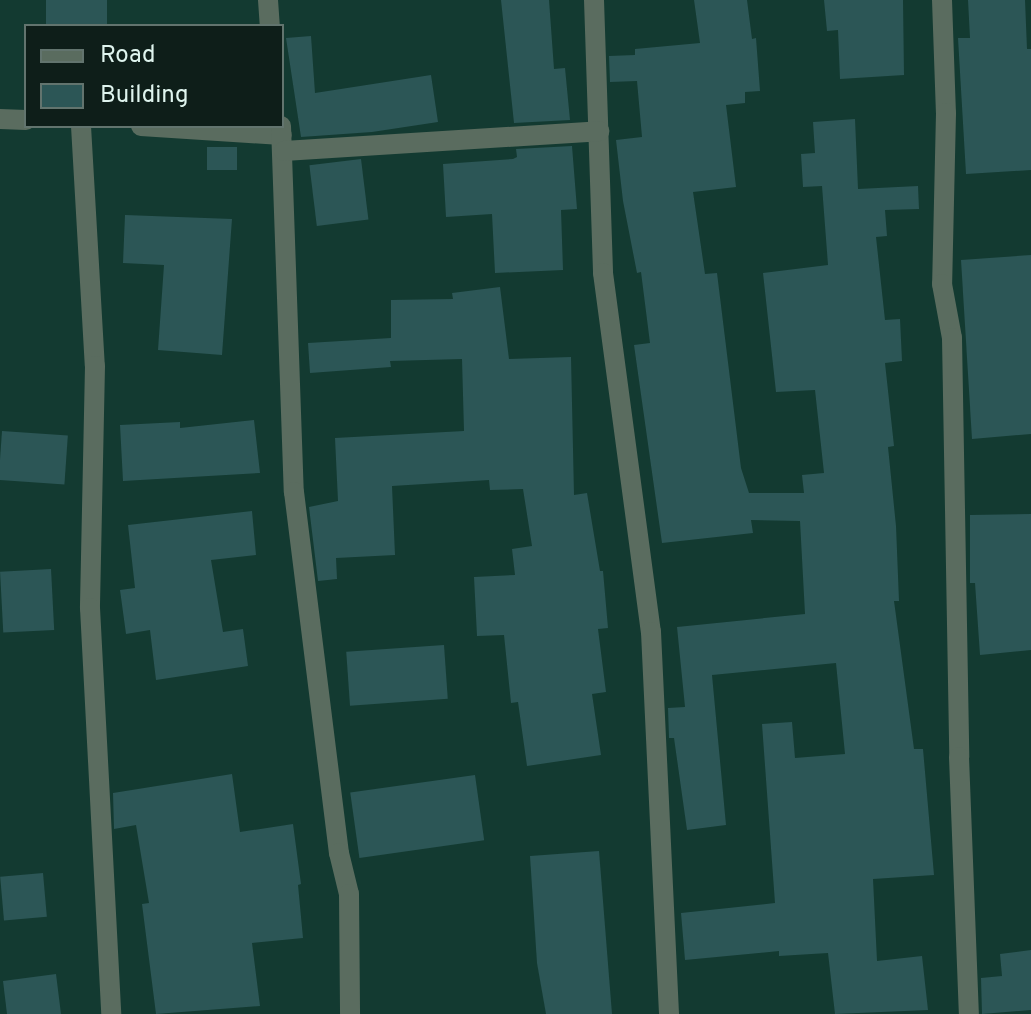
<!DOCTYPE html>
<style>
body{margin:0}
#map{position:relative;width:1031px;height:1014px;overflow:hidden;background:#133a31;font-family:Overpass,sans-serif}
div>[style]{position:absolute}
.building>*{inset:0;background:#2c5656;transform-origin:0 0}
.minor>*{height:20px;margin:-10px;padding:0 10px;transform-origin:10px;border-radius:10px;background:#5a6c5f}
span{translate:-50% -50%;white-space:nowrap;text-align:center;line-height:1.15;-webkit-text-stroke:7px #0e1e19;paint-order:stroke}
.legend{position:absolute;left:24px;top:24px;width:260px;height:104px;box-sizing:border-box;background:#0e1e19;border:2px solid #62746e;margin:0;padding:10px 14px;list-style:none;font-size:24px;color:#dff4ee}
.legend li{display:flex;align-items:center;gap:16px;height:40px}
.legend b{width:40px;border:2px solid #62746e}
</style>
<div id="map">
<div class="building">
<i style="left:46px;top:0;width:61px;height:26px"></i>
<i style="clip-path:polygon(501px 0,549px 0,554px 69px,565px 68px,570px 120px,514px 123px)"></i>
<i style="clip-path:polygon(694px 0,747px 0,752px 39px,756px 38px,760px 91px,745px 92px,745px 103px,726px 105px,736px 187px,693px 192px,705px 274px,717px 273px,741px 468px,749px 493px,804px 493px,802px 475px,824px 473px,815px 390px,776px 392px,763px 273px,828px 265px,822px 186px,803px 187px,801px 154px,815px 153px,813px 122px,855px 119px,858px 189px,918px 186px,919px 209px,885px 210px,887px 236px,876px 237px,885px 320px,900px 319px,902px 361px,885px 363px,894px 446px,888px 447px,896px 526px,899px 601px,894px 601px,914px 749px,923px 749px,934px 875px,873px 879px,877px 961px,922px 956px,928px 1010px,835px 1014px,828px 953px,779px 956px,779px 951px,685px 960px,681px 913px,775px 903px,762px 724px,792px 722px,795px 758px,845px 754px,836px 663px,712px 675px,726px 825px,687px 830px,674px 738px,669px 738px,668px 708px,685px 707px,677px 627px,805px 614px,800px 521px,751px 520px,753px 533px,662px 543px,634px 345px,650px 343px,641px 272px,637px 273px,623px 201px,616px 140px,642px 137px,637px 81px,610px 82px,609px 56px,635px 55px,635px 49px,700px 43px)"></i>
<i style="clip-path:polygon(824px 0,903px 0,904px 75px,840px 79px,838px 30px,827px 31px)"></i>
<i style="clip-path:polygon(968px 0,1025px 0,1027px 49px,1031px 49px,1031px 170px,966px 174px,958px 38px,970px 38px)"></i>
<i style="clip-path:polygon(311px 36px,315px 93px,431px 75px,438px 122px,372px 132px,301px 137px,286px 38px)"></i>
<i style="clip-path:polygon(572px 146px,577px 209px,561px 210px,563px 270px,495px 273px,492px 214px,446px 217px,443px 164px,513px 159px,517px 157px,516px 149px)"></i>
<i style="left:207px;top:147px;width:30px;height:23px"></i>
<i style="left:361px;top:159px;width:61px;height:52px;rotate:83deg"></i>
<i style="clip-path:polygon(125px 215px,232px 219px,222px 355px,158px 350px,164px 265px,123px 263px)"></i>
<i style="clip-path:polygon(1031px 255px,1031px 434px,972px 439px,961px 260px)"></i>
<i style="clip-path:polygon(500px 287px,509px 359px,571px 357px,574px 495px,587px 493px,600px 571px,603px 571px,608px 628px,598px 629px,606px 692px,592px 694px,601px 755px,527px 766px,518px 702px,511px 703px,504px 635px,477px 636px,474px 577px,515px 575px,512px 549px,532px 546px,523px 489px,490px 490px,489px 480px,392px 486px,395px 555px,336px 558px,337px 579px,318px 581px,309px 507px,338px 501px,335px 438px,464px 431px,462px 359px,390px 361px,391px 367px,310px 373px,308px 343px,391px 338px,391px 300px,453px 299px,452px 293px)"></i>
<i style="clip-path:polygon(254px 420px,260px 473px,123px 481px,120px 425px,180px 422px,180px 428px)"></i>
<i style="left:2px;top:431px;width:66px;height:49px;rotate:4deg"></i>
<i style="clip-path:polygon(252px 511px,256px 555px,211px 560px,223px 632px,243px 629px,248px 666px,156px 680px,150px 630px,126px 634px,120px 590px,135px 588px,128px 525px)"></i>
<i style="clip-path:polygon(1031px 514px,1031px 650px,980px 655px,975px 583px,970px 583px,970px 515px)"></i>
<i style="left:51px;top:569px;width:61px;height:51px;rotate:87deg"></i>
<i style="left:444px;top:645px;width:54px;height:98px;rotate:86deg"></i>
<i style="clip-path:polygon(232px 774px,240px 832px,293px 824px,301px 884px,298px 885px,303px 938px,252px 943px,260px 1006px,156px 1014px,142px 904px,149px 903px,136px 825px,114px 829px,113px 793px)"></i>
<i style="left:475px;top:775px;width:66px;height:126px;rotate:82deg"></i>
<i style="clip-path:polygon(599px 851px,612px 1014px,546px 1014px,537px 963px,530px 856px)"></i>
<i style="left:43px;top:873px;width:44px;height:43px;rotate:85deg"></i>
<i style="clip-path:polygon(1031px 950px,1031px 1010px,982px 1014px,981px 978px,1002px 976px,1000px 954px)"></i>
<i style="clip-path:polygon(56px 974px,61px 1014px,7px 1014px,3px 981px)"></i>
</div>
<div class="minor">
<i style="left:268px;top:0;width:26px;rotate:86deg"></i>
<i style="left:594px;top:0;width:273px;rotate:88.1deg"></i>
<i style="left:603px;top:273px;width:362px;rotate:82.4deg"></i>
<i style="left:651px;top:632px;width:382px;rotate:87.3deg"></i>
<i style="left:942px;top:0;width:113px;rotate:88deg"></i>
<i style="left:946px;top:113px;width:171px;rotate:91.3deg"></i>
<i style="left:942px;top:284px;width:55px;rotate:79.5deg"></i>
<i style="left:952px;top:338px;width:419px;rotate:89deg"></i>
<i style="left:959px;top:757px;width:257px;rotate:87.8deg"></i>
<i style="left:0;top:119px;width:26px;rotate:2deg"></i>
<i style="left:81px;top:126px;width:240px;rotate:86.7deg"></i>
<i style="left:95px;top:366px;width:242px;rotate:91.2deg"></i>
<i style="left:90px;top:608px;width:407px;rotate:87deg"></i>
<i style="left:141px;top:126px;width:141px;rotate:3.7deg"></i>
<i style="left:281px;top:126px;width:366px;rotate:88deg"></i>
<i style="left:294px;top:492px;width:364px;rotate:82.9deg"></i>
<i style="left:339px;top:853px;width:42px;rotate:76.3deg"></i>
<i style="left:349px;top:894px;width:120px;rotate:89.5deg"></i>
<i style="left:284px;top:151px;width:316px;rotate:-3.6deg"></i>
</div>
<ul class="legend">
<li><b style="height:10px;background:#5a6c5f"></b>Road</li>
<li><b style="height:22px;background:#2c5656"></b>Building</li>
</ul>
</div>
